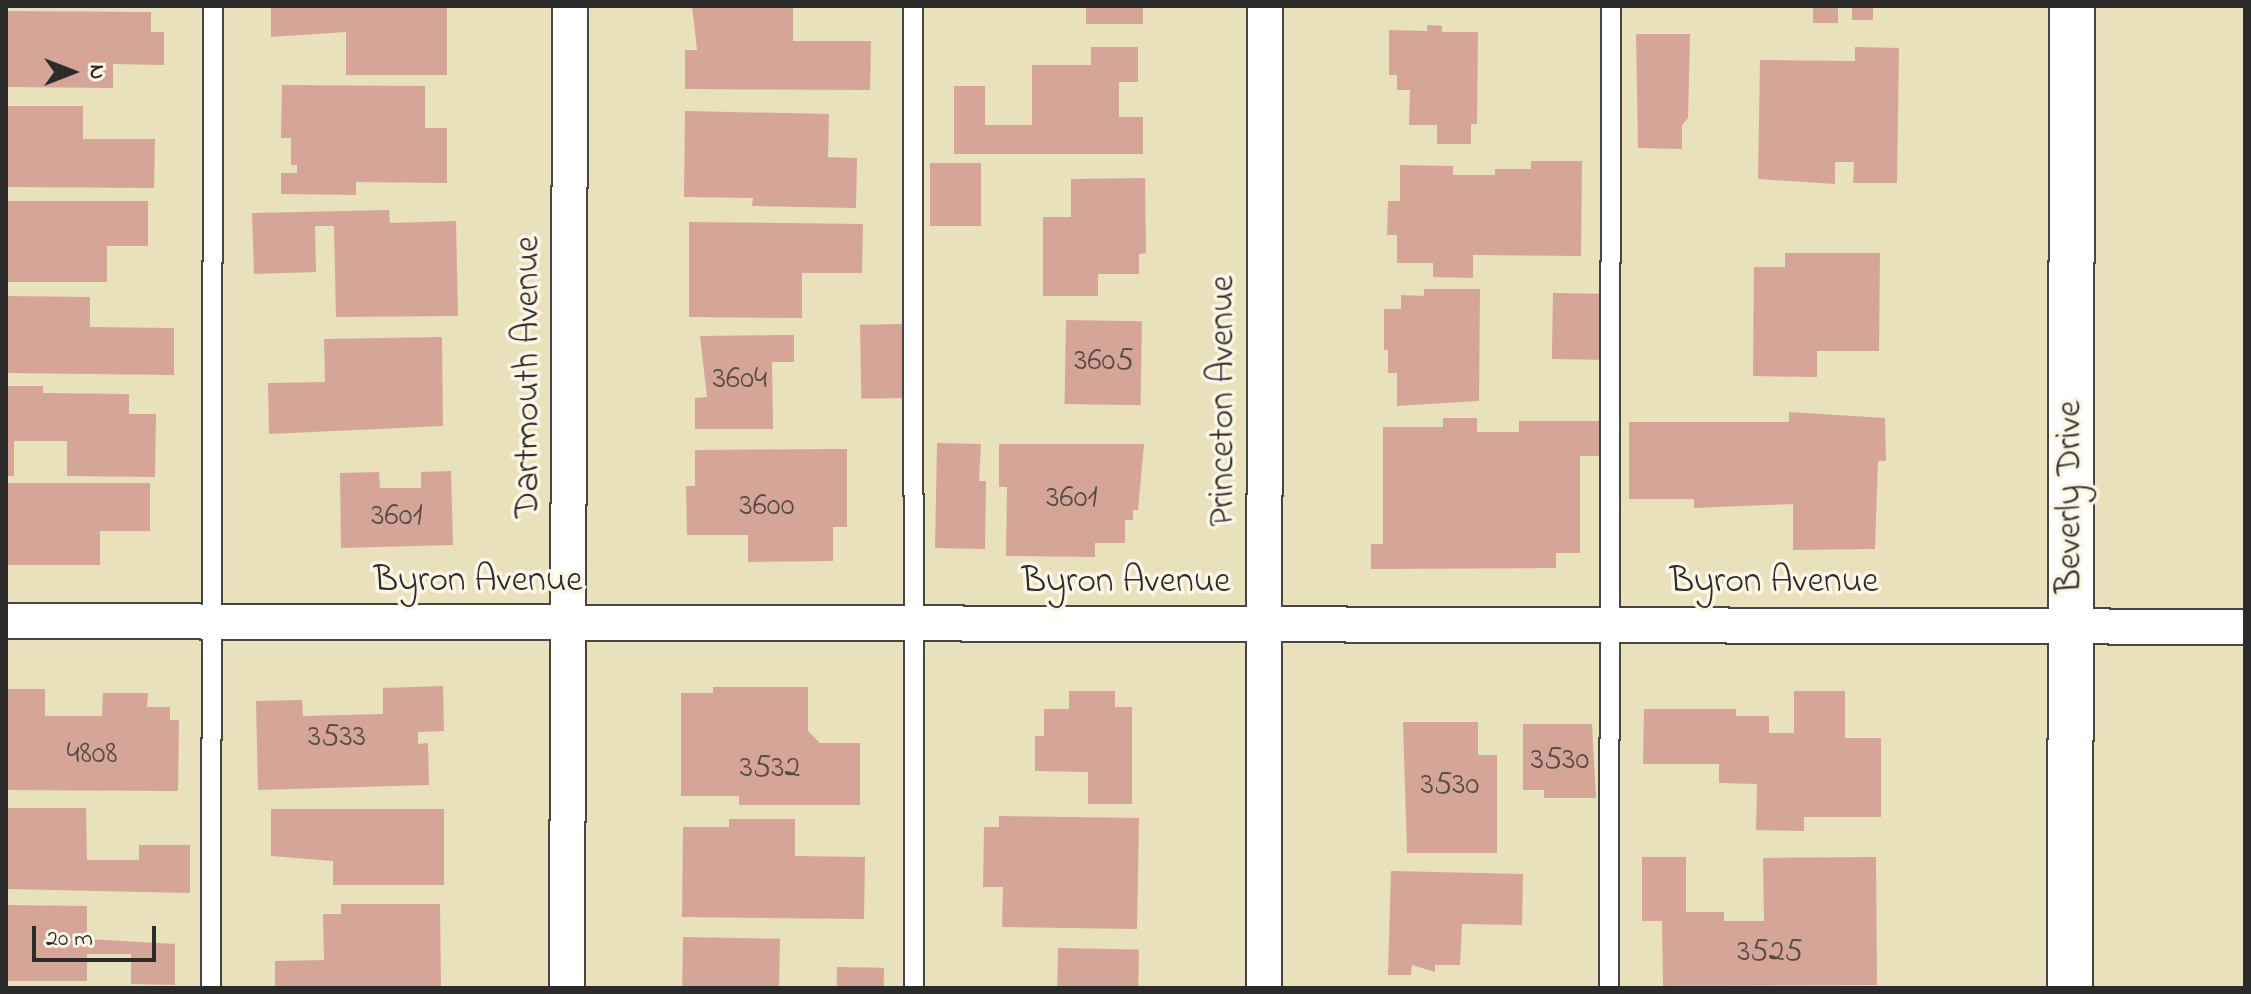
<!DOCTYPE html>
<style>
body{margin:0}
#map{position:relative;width:2251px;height:994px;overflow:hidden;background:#e9e0bc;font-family:"Indie Flower",sans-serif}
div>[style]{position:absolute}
.building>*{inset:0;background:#d5a698;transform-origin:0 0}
.roads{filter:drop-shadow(2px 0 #484641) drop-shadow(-2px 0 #484641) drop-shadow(0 2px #484641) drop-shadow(0 -2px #484641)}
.lane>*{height:18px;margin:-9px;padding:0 9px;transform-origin:9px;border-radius:9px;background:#fff}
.street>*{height:34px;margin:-17px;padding:0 17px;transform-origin:17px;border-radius:17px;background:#fff}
.secondary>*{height:44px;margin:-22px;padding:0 22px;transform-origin:22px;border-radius:22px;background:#fff}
span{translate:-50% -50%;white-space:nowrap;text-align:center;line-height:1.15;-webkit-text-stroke:7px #fcf5e5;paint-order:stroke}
.number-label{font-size:32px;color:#564a46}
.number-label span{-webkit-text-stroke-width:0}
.street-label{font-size:36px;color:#2b2b2b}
.frame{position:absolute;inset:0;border:8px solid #2b2b2b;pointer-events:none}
.north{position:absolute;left:32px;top:32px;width:80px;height:80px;-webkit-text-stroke:6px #fcf5e5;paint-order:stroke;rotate:90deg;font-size:22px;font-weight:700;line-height:32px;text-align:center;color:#2b2b2b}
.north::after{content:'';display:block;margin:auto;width:28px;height:36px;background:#2b2b2b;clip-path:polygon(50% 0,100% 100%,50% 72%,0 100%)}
.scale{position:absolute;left:32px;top:926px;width:124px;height:36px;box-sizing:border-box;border:4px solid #2b2b2b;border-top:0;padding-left:10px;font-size:24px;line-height:28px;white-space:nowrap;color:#2b2b2b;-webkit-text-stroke:6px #fcf5e5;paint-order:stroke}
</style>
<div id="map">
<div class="building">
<i style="clip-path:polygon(271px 6px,447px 6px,447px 75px,346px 75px,346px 32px,271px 37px)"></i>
<i style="clip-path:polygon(692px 6px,793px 6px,793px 41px,871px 41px,870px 90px,685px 89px,685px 50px,697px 50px)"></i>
<i style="left:1086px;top:6px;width:57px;height:18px"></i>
<i style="left:1813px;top:6px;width:25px;height:17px"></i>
<i style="left:1852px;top:6px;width:21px;height:14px"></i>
<i style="clip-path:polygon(6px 11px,151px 12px,151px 32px,164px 32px,164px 65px,113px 64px,113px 88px,6px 87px)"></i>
<i style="clip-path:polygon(1427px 25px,1442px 26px,1442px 32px,1478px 32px,1477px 124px,1471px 124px,1471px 144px,1437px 144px,1437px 125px,1409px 125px,1410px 90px,1397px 90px,1397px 75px,1389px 75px,1389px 30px,1427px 31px)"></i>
<i style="clip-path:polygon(1636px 34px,1690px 34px,1688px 118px,1682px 125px,1682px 149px,1638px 148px)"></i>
<i style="clip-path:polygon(1091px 47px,1138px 47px,1138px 82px,1119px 82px,1119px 117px,1143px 117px,1143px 154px,954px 154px,954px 86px,985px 86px,985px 125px,1032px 125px,1032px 65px,1091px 65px)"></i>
<i style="clip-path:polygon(1855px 47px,1899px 48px,1897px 183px,1853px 183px,1854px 162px,1835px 162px,1835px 184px,1758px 179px,1760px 60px,1855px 61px)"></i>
<i style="clip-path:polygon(282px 85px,425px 86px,425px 128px,447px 128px,447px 183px,356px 182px,356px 195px,281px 194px,281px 173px,297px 173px,297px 165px,291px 165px,291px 138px,281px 138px)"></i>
<i style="clip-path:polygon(6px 106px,83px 106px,83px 139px,155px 139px,154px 188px,6px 187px)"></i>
<i style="clip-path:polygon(685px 111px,829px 114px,828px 157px,857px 158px,856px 208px,752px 206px,753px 198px,684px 197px)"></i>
<i style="clip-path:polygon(1531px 161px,1582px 161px,1581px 256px,1473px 255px,1473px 278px,1433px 277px,1433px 263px,1397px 263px,1397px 235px,1387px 235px,1388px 201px,1400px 201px,1400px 165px,1453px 166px,1453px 175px,1495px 175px,1495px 169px,1531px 169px)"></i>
<i style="left:930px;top:163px;width:51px;height:63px"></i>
<i style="clip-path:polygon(1145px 178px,1146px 253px,1139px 254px,1139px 274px,1098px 274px,1098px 296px,1043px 296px,1043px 217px,1071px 217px,1071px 179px)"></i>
<i style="clip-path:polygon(6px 201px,148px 201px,148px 246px,107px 246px,107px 282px,6px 282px)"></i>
<i style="clip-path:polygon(389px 210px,390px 223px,456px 221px,458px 316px,336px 317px,334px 226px,315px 226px,316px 272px,254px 274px,252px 213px)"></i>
<i style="clip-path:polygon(689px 222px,863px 224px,862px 273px,802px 273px,802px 318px,689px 317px)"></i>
<i style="clip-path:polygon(1785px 253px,1880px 253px,1879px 351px,1817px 351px,1817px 377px,1753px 376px,1754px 267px,1785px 267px)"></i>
<i style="clip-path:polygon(1424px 289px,1480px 289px,1479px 401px,1397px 406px,1397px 373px,1388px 373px,1388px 350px,1384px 350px,1384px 309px,1401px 309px,1401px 295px,1424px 296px)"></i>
<i style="left:1553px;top:293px;width:47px;height:66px;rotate:1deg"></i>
<i style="clip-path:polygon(6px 296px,90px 297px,90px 327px,174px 328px,174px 375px,6px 373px)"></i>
<i style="left:1066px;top:320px;width:76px;height:84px;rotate:1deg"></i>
<i style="left:903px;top:324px;width:74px;height:43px;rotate:89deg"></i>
<i style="clip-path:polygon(794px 335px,794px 362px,772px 362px,773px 429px,695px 429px,695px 398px,707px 397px,700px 336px)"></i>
<i style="clip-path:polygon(442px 337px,443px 426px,269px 434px,268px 383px,325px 382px,324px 339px)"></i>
<i style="clip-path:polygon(6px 386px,43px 386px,43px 393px,129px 394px,129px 414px,156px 414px,155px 477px,67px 476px,67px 441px,14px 441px,14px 476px,6px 476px)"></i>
<i style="clip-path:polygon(1789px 412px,1885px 418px,1886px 461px,1878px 461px,1875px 549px,1793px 550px,1793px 504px,1694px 508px,1694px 499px,1629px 499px,1629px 422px,1789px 422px)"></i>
<i style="clip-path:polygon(1443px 418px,1477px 418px,1477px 432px,1519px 432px,1519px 421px,1599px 421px,1599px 456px,1580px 456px,1580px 553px,1556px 553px,1556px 568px,1371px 569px,1371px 544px,1383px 544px,1383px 427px,1443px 427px)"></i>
<i style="clip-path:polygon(937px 443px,981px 444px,979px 481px,986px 481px,985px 549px,935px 548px)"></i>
<i style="clip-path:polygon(999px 444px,1144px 444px,1138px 510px,1133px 510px,1133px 520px,1125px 520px,1125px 543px,1095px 543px,1095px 557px,1006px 556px,1007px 487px,999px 487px)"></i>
<i style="clip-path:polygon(847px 449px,847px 527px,833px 527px,833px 561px,748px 562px,748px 535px,687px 535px,686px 486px,695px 486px,695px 450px)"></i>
<i style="clip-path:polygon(451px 471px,453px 545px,341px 548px,340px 473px,379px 472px,380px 488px,421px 488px,421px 472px)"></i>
<i style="clip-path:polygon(6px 483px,150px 483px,150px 531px,100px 531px,100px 565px,6px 565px)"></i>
<i style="clip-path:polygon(443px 686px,444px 731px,418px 732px,418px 744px,428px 743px,429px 785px,258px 790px,256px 701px,302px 700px,303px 716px,383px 714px,383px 688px)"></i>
<i style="clip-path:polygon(713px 687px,808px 687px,808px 731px,820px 743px,860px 743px,860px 805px,739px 805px,739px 796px,681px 796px,681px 693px,713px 693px)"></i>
<i style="clip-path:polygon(6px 689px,45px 689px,45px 716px,102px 716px,103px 693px,148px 693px,147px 707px,170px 707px,170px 720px,179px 720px,178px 791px,6px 790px)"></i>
<i style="clip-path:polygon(1069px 691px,1115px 691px,1115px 707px,1132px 707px,1132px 804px,1088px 804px,1088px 772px,1035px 771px,1035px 736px,1044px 736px,1044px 709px,1069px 709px)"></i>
<i style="clip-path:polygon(1794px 691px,1845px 691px,1845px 738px,1881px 738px,1881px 817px,1804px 817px,1804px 831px,1756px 830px,1757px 784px,1719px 783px,1719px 764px,1643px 764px,1644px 709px,1736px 709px,1736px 716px,1769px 716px,1769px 733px,1794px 733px)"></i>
<i style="clip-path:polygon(1403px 722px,1478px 722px,1478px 755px,1497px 755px,1497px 853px,1407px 853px)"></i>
<i style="clip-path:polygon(1523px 724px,1592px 724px,1596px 798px,1544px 798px,1544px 790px,1523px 790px)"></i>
<i style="clip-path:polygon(6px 808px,86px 808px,87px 860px,139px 860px,139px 845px,190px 845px,190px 893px,6px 889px)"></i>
<i style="clip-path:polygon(271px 809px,444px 809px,444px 885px,333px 885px,333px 861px,271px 856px)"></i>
<i style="clip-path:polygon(999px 816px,1139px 818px,1137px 929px,1002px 927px,1003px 887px,983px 887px,984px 827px,999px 827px)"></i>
<i style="clip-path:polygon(729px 819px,795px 819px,795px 856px,865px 857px,864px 919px,682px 917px,683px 827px,729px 827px)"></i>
<i style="clip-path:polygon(1642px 857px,1686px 857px,1686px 912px,1724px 912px,1724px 921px,1764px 921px,1763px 858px,1876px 857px,1877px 985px,1663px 986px,1662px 921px,1642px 921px)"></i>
<i style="clip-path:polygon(1391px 871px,1523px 874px,1522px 925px,1462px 924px,1460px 965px,1435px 965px,1435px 972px,1412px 965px,1411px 975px,1388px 975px)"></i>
<i style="clip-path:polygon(341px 904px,440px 904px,441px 988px,275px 988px,275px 961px,324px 960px,323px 914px,341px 914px)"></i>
<i style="clip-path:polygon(6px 905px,87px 906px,87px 939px,175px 944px,175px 985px,131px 984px,131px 954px,87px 954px,87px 981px,6px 981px)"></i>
<i style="left:683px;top:937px;width:97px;height:51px;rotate:1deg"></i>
<i style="left:1058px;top:948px;width:81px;height:40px;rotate:1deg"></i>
<i style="left:837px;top:967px;width:47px;height:21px;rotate:1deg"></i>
</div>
<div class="roads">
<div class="lane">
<i style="left:913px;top:6px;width:982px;rotate:89.94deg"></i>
<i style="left:211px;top:988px;width:982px;rotate:-89.88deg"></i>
<i style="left:1609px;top:988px;width:982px;rotate:-89.88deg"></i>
</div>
<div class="street">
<i style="left:6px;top:621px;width:2239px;rotate:0.15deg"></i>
<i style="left:567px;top:988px;width:982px;rotate:-89.82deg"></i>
<i style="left:1264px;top:988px;width:982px;rotate:-89.94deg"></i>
</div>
<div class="secondary">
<i style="left:2070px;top:988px;width:982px;rotate:-89.88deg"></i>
</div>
</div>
<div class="number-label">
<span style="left:1104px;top:362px">3605</span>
<span style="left:740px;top:380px">3604</span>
<span style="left:1072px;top:499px">3601</span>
<span style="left:767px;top:507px">3600</span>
<span style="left:397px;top:517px">3601</span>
<span style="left:337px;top:738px">3533</span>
<span style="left:92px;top:755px">4808</span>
<span style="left:1560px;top:761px">3530</span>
<span style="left:770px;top:769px">3532</span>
<span style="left:1450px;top:786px">3530</span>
<span style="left:1770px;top:953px">3525</span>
</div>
<div class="street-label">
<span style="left:529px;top:377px;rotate:-90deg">Dartmouth Avenue</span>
<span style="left:1224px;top:401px;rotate:-90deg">Princeton Avenue</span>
<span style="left:2071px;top:497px;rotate:-90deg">Beverly Drive</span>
<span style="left:478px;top:582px">Byron Avenue</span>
<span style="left:1126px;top:583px">Byron Avenue</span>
<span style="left:1774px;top:583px">Byron Avenue</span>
</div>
<div class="frame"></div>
<div class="north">N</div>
<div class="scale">20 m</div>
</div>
